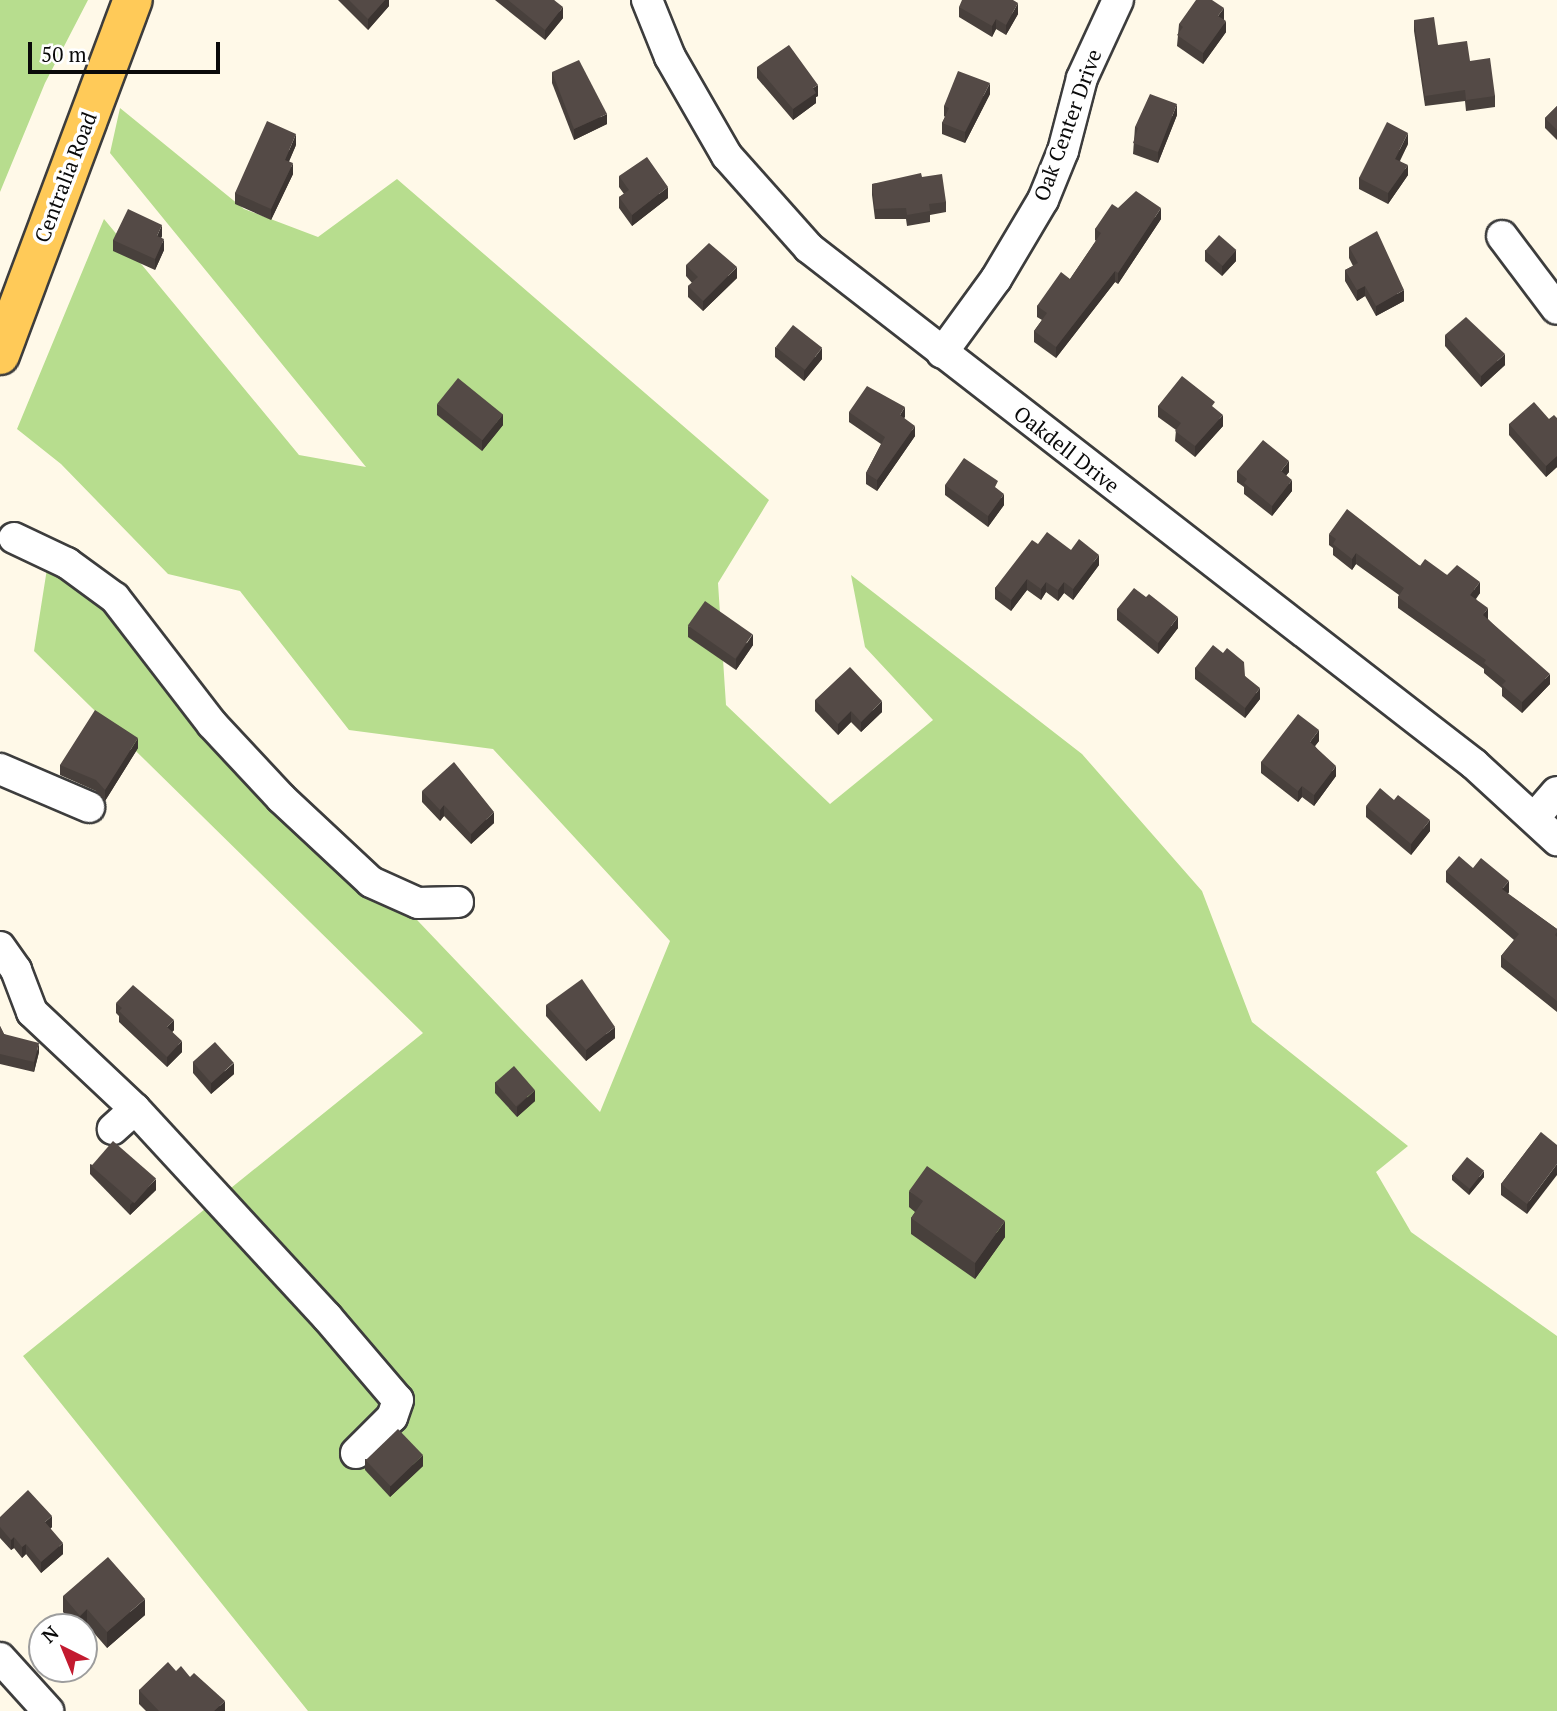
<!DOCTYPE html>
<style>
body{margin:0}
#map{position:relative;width:1557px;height:1711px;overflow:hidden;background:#fff9e8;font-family:"PT Serif",serif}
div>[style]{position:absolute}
.forest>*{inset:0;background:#b7dd8e}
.roads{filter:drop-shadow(2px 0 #3d3d3d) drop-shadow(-2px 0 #3d3d3d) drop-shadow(0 2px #3d3d3d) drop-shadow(0 -2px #3d3d3d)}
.minor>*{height:30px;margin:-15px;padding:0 15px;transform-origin:15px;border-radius:15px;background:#fff}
.major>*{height:38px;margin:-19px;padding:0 19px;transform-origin:19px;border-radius:19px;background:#ffca58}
.wall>*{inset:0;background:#48403c}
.shaded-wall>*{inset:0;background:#3b3431}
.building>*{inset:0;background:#544a46;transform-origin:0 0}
span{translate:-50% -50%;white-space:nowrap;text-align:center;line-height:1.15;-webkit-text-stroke:7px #fff;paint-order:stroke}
.street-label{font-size:21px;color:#0a0a0a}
.north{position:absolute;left:28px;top:1613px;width:70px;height:70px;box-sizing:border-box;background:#fff;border:2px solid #9d9d9d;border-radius:50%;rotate:317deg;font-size:19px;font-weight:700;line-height:28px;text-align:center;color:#0a0a0a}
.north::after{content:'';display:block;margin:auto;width:24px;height:32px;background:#c31a2f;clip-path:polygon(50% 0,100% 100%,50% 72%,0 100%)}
.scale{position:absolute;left:28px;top:42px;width:192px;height:32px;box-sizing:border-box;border:4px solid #0a0a0a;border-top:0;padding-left:9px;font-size:21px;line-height:24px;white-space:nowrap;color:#0a0a0a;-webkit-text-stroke:5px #fff;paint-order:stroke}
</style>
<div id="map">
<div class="forest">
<i style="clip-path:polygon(0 0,88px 0,45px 83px,0 192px)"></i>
<i style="clip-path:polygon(120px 108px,244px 209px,318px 237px,397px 179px,769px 500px,718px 583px,726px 705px,830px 804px,933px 720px,865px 647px,851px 575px,1082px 754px,1202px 891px,1252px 1022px,1408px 1146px,1376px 1172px,1411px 1232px,1557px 1336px,1557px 1711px,308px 1711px,23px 1356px,423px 1033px,34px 651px,52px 537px,600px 1112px,670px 941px,493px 749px,349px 730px,240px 591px,168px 574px,61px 464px,17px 429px,104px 219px,299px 455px,366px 467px,110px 153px)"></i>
</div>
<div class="roads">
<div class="minor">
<i style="left:647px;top:0;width:61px;rotate:68deg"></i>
<i style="left:670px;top:57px;width:114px;rotate:60.1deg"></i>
<i style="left:727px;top:156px;width:123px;rotate:48.3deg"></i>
<i style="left:809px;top:248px;width:842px;rotate:37.81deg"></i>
<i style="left:1474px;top:764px;width:113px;rotate:42.5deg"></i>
<i style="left:1502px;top:236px;width:91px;rotate:53deg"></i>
<i style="left:942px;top:353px;width:92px;rotate:-53.9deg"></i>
<i style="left:996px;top:279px;width:92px;rotate:-59.3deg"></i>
<i style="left:1043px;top:200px;width:53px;rotate:-67.8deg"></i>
<i style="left:1063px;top:151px;width:75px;rotate:-75.4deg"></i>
<i style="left:1082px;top:78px;width:86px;rotate:-65.2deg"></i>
<i style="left:14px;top:538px;width:59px;rotate:25.3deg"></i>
<i style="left:67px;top:563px;width:59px;rotate:36.1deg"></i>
<i style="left:115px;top:598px;width:159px;rotate:52.4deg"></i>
<i style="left:212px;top:724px;width:101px;rotate:47deg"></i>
<i style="left:281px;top:798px;width:123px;rotate:43deg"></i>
<i style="left:371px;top:882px;width:51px;rotate:24.1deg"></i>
<i style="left:418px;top:903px;width:40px;rotate:-1.4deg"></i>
<i style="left:0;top:769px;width:97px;rotate:23.1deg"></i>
<i style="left:1535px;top:817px;width:33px;rotate:-49deg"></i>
<i style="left:0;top:947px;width:28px;rotate:55deg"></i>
<i style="left:16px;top:970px;width:45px;rotate:69.1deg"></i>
<i style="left:32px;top:1012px;width:141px;rotate:43.3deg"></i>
<i style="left:135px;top:1109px;width:30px;rotate:138deg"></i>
<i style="left:135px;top:1109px;width:283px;rotate:47.3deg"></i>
<i style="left:327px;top:1317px;width:109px;rotate:49.5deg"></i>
<i style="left:398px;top:1400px;width:18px;rotate:109deg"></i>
<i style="left:392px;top:1417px;width:51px;rotate:135deg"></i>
<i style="left:0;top:1658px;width:72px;rotate:47.8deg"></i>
</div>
<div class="major">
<i style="left:0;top:355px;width:379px;rotate:-69.5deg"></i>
</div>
</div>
<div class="wall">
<i style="clip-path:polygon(338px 0,389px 0,389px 6px,368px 30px)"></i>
<i style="clip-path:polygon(495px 0,554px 0,563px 18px,545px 40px)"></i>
<i style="clip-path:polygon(959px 7px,1018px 14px,1006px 35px,996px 29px,992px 37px,959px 17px)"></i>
<i style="clip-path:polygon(1224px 19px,1226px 32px,1203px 64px,1177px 46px,1179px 24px)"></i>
<i style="clip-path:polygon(1414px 20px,1438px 45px,1470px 61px,1495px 96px,1495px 107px,1466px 111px,1465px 101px,1425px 106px,1414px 31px)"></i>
<i style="clip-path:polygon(757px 67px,818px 96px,816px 97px,816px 103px,793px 120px,757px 78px)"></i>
<i style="clip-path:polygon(552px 72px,607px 124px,574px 140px,552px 83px)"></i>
<i style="clip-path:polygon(990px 94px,965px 143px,942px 134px,942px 123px,945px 117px,944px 116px,944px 106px)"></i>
<i style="clip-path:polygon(1557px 106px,1557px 140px,1545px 128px,1545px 118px)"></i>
<i style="clip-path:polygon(1177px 115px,1158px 163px,1133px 154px,1135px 127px)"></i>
<i style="clip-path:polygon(1408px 144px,1400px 161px,1408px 175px,1388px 204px,1359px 189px,1359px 178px)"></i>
<i style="clip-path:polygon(296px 145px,289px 161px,293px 174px,271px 220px,235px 204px,235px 193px)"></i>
<i style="clip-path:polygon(619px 176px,668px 198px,632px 226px,619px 208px,619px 197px,624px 194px,619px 187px)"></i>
<i style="clip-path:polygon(922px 177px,946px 202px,946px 212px,930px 215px,930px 222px,907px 226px,906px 219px,875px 219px,872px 195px,872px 184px)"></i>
<i style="clip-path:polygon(1118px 208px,1161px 219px,1118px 284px,1115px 282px,1056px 358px,1034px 342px,1034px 331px,1042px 320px,1037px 317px,1037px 306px,1070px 279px,1096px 241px,1095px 240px,1095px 229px)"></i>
<i style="clip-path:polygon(162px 236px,161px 238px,164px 250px,155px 270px,113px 251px,113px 240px)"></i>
<i style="clip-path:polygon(1349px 247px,1404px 301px,1376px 316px,1365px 296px,1357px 301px,1345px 281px,1345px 270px,1353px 266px,1349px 258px)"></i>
<i style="clip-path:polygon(1205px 250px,1236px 261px,1222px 276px,1205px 261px)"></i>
<i style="clip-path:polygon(686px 265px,737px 278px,703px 311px,688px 297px,688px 286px,692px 283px,686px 276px)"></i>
<i style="clip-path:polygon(1445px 335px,1505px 365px,1481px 387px,1445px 346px)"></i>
<i style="clip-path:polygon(775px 347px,822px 359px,804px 381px,775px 357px)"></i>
<i style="clip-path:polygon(437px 404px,503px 425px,482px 451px,437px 415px)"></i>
<i style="clip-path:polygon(1158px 406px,1215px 409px,1223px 426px,1195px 457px,1175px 441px,1176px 430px,1158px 417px)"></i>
<i style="clip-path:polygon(849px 412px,904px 418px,915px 436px,877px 491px,866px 484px,866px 473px,881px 444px,849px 422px)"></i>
<i style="clip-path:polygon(1557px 418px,1557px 467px,1546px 477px,1509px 435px,1509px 424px)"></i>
<i style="clip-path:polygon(1237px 471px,1289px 472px,1286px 475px,1292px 491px,1272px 516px,1244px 494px,1244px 487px,1237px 482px)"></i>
<i style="clip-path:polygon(945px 485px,998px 490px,1004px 505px,988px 527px,945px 495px)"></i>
<i style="clip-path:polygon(1329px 534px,1447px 575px,1480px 593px,1476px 599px,1488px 618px,1488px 619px,1550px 684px,1522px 713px,1502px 696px,1502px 688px,1484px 673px,1484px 669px,1398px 608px,1398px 597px,1399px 595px,1356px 564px,1352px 570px,1333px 555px,1333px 548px,1329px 545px)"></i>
<i style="clip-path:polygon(1038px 544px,1071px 550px,1099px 565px,1073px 600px,1064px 593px,1058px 601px,1046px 592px,1041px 600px,1027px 590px,1011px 611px,995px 599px,995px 588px)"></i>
<i style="clip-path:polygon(1117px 609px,1178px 628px,1158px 654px,1117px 620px)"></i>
<i style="clip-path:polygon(688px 626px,753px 645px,736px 670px,688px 637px)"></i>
<i style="clip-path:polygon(1223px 653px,1245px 676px,1260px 699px,1245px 718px,1195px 679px,1195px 668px)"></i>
<i style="clip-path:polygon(815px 700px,882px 712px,861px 732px,851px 722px,838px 735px,815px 711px)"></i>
<i style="clip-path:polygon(1319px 741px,1315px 746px,1336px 776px,1314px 806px,1302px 797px,1298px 802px,1261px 773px,1261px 762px)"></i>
<i style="clip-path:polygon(138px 748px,105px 801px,96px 791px,60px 775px,60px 765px)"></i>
<i style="clip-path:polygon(422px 791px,494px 823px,471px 844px,444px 816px,440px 821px,422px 802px)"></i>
<i style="clip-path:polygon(1366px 806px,1430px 831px,1411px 855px,1366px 817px)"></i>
<i style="clip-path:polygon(1473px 868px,1509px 892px,1508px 894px,1557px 929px,1557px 1012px,1501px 967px,1501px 956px,1514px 940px,1446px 882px,1446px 871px)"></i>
<i style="clip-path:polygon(116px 1003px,174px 1030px,172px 1032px,182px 1052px,167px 1067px,119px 1022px,119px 1016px,116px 1013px)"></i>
<i style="clip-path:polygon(546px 1005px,615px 1038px,586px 1061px,546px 1016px)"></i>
<i style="clip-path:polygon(0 1026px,4px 1034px,39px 1052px,34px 1072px,0 1064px)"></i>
<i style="clip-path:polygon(193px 1062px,234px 1074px,211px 1094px,193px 1073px)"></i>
<i style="clip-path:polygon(495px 1082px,535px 1101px,517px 1117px,495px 1093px)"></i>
<i style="clip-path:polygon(1541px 1132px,1527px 1214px,1501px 1195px,1501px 1184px)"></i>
<i style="clip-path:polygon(90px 1164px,156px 1190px,130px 1215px,90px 1174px)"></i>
<i style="clip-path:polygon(1452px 1175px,1484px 1177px,1469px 1195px,1452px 1180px)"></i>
<i style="clip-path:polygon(909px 1191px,1005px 1237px,975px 1279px,911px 1234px,911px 1218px,915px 1212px,909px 1207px)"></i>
<i style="clip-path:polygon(365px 1459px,423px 1466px,390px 1497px,365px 1470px)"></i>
<i style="clip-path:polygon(0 1517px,52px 1527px,50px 1529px,63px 1554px,41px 1573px,26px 1554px,22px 1558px,14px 1548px,11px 1550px,0 1538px)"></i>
<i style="clip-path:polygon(63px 1596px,145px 1615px,107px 1648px,87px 1625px,84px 1627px,76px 1627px,63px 1612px)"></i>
<i style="clip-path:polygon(176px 1671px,190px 1677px,225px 1711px,146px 1711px,139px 1704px,139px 1690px)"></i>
</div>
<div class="shaded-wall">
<i style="clip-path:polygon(385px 0,389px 0,389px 6px,368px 30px,368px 19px)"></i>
<i style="clip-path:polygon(1018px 3px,1018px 14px,1006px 35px,1006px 25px)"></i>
<i style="clip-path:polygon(563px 7px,563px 18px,545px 40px,545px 30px)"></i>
<i style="clip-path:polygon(1224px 8px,1224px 19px,1218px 27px,1218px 16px)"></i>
<i style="clip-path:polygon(996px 19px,996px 29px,992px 37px,992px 26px)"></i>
<i style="clip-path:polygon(1226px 21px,1226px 32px,1203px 64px,1203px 53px)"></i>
<i style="clip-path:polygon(990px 83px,990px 94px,965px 143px,965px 132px)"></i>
<i style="clip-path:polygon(818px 85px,818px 96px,816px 97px,816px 103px,793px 120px,793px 109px,813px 88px)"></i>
<i style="clip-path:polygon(1177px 104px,1177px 115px,1158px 163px,1158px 152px)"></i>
<i style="clip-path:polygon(607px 114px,607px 124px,574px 140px,574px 129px)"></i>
<i style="clip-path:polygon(1408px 133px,1408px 144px,1395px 169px,1395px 159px)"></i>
<i style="clip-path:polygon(296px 134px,296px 145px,285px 171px,285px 160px)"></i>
<i style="clip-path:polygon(293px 163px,293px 174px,271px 220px,271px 209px)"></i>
<i style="clip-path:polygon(1408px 165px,1408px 175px,1388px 204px,1388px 193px)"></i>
<i style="clip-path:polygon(668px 187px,668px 198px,632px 226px,632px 215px)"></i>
<i style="clip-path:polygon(1161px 208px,1161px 219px,1118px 284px,1118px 273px)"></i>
<i style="clip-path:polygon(162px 225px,162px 236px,157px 246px,157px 236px)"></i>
<i style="clip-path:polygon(164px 239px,164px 250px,155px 270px,155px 259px)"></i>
<i style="clip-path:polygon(1236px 250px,1236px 261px,1222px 276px,1222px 265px)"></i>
<i style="clip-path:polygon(737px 267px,737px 278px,703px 311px,703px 301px)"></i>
<i style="clip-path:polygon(1115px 271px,1115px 282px,1056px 358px,1056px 347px)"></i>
<i style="clip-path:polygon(1365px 286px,1365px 296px,1357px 301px,1357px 290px)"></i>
<i style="clip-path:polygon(1404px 290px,1404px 301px,1376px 316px,1376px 306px)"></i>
<i style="clip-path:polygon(822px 348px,822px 359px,804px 381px,804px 371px)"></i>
<i style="clip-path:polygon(1505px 354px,1505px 365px,1481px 387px,1481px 376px)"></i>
<i style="clip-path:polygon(905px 407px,905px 417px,900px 425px,900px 415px)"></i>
<i style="clip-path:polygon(503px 414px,503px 425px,482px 451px,482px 440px)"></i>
<i style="clip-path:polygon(1223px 415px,1223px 426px,1195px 457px,1195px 446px)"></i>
<i style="clip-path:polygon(915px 426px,915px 436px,877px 491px,877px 480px)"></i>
<i style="clip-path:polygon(1557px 456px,1557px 467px,1546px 477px,1546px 466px)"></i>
<i style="clip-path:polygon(1289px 461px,1289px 472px,1281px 482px,1281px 471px)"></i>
<i style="clip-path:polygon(1292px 480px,1292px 491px,1272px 516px,1272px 506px)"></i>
<i style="clip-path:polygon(1004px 494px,1004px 505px,988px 527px,988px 516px)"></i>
<i style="clip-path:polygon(1356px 553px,1356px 564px,1352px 570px,1352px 559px)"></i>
<i style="clip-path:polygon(1099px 555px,1099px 565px,1073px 600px,1073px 589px)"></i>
<i style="clip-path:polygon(1027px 579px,1027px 590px,1011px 611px,1011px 600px)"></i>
<i style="clip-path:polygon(1046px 582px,1046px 592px,1041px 600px,1041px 589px)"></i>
<i style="clip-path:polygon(1064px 582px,1064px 593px,1058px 601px,1058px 590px)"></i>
<i style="clip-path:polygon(1480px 582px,1480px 593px,1470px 605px,1470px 595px)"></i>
<i style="clip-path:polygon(1488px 608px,1488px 618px,1483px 626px,1483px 615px)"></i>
<i style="clip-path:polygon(1178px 617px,1178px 628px,1158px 654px,1158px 643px)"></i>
<i style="clip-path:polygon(753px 634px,753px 645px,736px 670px,736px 659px)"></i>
<i style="clip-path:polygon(1550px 674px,1550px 684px,1522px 713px,1522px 702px)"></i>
<i style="clip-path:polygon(1260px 688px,1260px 699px,1245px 718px,1245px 708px)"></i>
<i style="clip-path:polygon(882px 701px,882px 712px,861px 732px,861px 722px)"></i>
<i style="clip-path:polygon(851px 711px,851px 722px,838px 735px,838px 724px)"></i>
<i style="clip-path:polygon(1319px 730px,1319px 741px,1310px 752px,1310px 742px)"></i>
<i style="clip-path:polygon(138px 738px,138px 748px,105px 801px,105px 790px)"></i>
<i style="clip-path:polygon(1336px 766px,1336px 776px,1314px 806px,1314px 795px)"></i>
<i style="clip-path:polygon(1302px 786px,1302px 797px,1298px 802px,1298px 791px)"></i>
<i style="clip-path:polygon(444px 805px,444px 816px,440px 821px,440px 810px)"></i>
<i style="clip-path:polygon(494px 812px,494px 823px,471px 844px,471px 834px)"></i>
<i style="clip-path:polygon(1430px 820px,1430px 831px,1411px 855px,1411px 844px)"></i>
<i style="clip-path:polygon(1509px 881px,1509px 892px,1502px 900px,1502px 889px)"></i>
<i style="clip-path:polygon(174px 1020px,174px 1030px,167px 1038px,167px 1027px)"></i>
<i style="clip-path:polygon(615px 1027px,615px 1038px,586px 1061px,586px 1050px)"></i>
<i style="clip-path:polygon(182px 1041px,182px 1052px,167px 1067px,167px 1057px)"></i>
<i style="clip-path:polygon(39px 1043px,39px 1052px,34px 1072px,34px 1062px)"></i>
<i style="clip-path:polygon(234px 1063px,234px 1074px,211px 1094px,211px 1083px)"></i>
<i style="clip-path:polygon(535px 1090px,535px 1101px,517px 1117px,517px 1107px)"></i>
<i style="clip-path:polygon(1557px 1164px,1557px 1175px,1527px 1214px,1527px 1204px)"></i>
<i style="clip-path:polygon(1484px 1171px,1484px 1177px,1469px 1195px,1469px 1190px)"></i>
<i style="clip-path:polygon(156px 1179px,156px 1190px,130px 1215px,130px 1205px)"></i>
<i style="clip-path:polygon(1005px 1221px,1005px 1237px,975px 1279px,975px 1263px)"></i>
<i style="clip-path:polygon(423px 1455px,423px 1466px,390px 1497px,390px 1486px)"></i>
<i style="clip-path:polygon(52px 1516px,52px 1527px,45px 1533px,45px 1522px)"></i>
<i style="clip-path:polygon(14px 1537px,14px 1548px,11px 1550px,11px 1540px)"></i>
<i style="clip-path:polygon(63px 1543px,63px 1554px,41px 1573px,41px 1562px)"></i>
<i style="clip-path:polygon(26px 1544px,26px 1554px,22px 1558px,22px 1547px)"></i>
<i style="clip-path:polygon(145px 1599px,145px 1615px,107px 1648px,107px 1632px)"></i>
<i style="clip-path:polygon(87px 1609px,87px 1625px,84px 1628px,80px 1627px,80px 1616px)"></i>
<i style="clip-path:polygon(225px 1701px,225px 1711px,214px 1711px)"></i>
</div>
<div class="building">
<i style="clip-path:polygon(349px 0,385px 0,368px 19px)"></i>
<i style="clip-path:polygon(508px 0,554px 0,563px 7px,545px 30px)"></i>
<i style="clip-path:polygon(962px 0,1013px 0,1018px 3px,1006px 25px,996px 19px,992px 26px,959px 7px)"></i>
<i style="clip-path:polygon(1196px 0,1212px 0,1224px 8px,1218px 16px,1226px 21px,1203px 53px,1177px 35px,1183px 27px,1179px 24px)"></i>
<i style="clip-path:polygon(1434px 17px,1438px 45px,1467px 41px,1470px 61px,1490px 58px,1495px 96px,1466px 100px,1465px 90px,1425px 96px,1414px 20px)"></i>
<i style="clip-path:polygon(789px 45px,818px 85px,813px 88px,816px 93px,793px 109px,757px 67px)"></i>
<i style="clip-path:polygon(579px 60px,607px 114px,574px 129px,552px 72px)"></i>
<i style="clip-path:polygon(958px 71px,990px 83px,965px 132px,942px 123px,949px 108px,944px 106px)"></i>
<i style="clip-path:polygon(1150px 94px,1177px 104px,1158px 152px,1133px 143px,1138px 128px,1135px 127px)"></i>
<i style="clip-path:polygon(1557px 106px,1557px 130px,1545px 118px)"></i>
<i style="clip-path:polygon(267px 121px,296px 134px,285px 160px,293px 163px,271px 209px,235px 193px)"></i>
<i style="clip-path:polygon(1387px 122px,1408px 133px,1395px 159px,1408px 165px,1388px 193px,1359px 178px)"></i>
<i style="clip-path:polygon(647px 157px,668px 187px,632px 215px,619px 197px,629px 190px,619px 176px)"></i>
<i style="clip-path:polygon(921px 173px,922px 177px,942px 174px,946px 202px,929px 204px,930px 211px,907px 215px,906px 208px,875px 209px,872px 184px)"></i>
<i style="clip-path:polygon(1136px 191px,1161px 208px,1118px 273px,1115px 271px,1056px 347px,1034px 331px,1047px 313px,1037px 306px,1061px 272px,1070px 279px,1101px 233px,1095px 229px,1112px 204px,1118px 208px)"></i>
<i style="clip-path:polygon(128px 209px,162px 225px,157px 236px,164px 239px,155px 259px,113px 240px)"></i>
<i style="clip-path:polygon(1377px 231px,1404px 290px,1376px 306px,1365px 286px,1357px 290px,1345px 270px,1358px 263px,1349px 247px)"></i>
<i style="left:1219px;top:235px;width:23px;height:21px;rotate:41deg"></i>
<i style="clip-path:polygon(709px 243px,737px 267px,703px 301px,688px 286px,698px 277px,686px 265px)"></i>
<i style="clip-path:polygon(1466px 317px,1505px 354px,1481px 376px,1445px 335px)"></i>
<i style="left:793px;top:325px;width:37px;height:28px;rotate:38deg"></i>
<i style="clip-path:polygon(1182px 376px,1215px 402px,1212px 406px,1223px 415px,1195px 446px,1175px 431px,1181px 423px,1158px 406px)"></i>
<i style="left:458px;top:378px;width:58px;height:33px;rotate:39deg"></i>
<i style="clip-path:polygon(867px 386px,905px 407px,900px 415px,915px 426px,877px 480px,866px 473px,885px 437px,849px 412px)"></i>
<i style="clip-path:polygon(1534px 402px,1549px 419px,1554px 415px,1557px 418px,1557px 456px,1546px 466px,1509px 424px)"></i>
<i style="clip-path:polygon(1263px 440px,1289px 461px,1281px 471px,1292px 480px,1272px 506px,1244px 483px,1247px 479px,1237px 471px)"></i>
<i style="clip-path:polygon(964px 458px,998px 481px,995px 487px,1004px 494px,988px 516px,945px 485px)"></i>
<i style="clip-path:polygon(1347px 509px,1420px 566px,1425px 559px,1447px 575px,1457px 565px,1480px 582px,1470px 595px,1488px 608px,1483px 615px,1550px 674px,1522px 702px,1502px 685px,1506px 681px,1484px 663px,1486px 660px,1398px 597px,1404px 588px,1356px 553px,1352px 559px,1333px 544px,1336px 539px,1329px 534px)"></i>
<i style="clip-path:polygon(1047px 532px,1071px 550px,1079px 539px,1099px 555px,1073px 589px,1064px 582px,1058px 590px,1046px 582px,1041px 589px,1027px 579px,1011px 600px,995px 588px,1032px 540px,1038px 544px)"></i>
<i style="clip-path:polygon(1134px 588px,1146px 597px,1149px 594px,1178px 617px,1158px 643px,1117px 609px)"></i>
<i style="left:705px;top:601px;width:58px;height:30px;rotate:35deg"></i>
<i style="clip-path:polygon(1213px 645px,1223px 653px,1227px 648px,1244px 662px,1245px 676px,1260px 688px,1245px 708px,1195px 668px)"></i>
<i style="clip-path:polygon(850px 667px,882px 701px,861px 722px,851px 711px,838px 724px,815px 700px)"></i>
<i style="clip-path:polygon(95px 710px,138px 738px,105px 790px,96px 780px,60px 765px)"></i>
<i style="clip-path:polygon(1298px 714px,1319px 730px,1310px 742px,1336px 766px,1314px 795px,1302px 786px,1298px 791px,1261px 762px)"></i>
<i style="clip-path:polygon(454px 762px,494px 812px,471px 834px,444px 805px,440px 810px,422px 791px)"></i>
<i style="clip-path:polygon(1380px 788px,1394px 800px,1398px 795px,1430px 820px,1411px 844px,1366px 806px)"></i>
<i style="clip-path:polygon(1459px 856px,1473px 868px,1481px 858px,1509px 881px,1502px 889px,1557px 929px,1557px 932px,1555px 935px,1557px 937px,1557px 1001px,1501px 956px,1519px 934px,1446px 871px)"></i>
<i style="clip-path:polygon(582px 979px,615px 1027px,586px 1050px,546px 1005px)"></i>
<i style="clip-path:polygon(133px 985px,174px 1020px,167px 1027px,182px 1041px,167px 1057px,119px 1011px,122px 1008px,116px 1003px)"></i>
<i style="clip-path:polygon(0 1026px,4px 1034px,39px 1043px,34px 1062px,0 1054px)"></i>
<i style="left:215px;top:1042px;width:28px;height:30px;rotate:48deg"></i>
<i style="left:514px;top:1066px;width:32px;height:25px;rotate:49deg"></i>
<i style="clip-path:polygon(1541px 1132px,1557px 1145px,1557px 1164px,1527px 1204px,1501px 1184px)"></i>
<i style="left:113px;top:1141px;width:57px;height:33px;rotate:41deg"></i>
<i style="left:1467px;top:1157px;width:22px;height:23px;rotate:39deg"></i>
<i style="clip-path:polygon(927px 1166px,1005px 1221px,975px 1263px,911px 1218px,923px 1201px,909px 1191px)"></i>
<i style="left:398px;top:1429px;width:36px;height:45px;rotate:46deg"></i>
<i style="clip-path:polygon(28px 1490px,52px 1516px,45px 1522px,63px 1543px,41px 1562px,26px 1544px,22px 1547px,14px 1537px,11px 1540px,0 1527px,0 1517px)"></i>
<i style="clip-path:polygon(108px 1557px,145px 1599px,107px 1632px,87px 1609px,80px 1616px,63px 1596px)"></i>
<i style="clip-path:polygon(168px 1662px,176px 1671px,181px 1666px,190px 1677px,194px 1673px,225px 1701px,214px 1711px,159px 1711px,139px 1690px)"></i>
</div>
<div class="street-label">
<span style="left:1067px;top:125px;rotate:-70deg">Oak Center Drive</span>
<span style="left:65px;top:177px;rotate:-69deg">Centralia Road</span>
<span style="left:1067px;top:449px;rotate:38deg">Oakdell Drive</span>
</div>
<div class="north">N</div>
<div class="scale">50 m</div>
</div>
